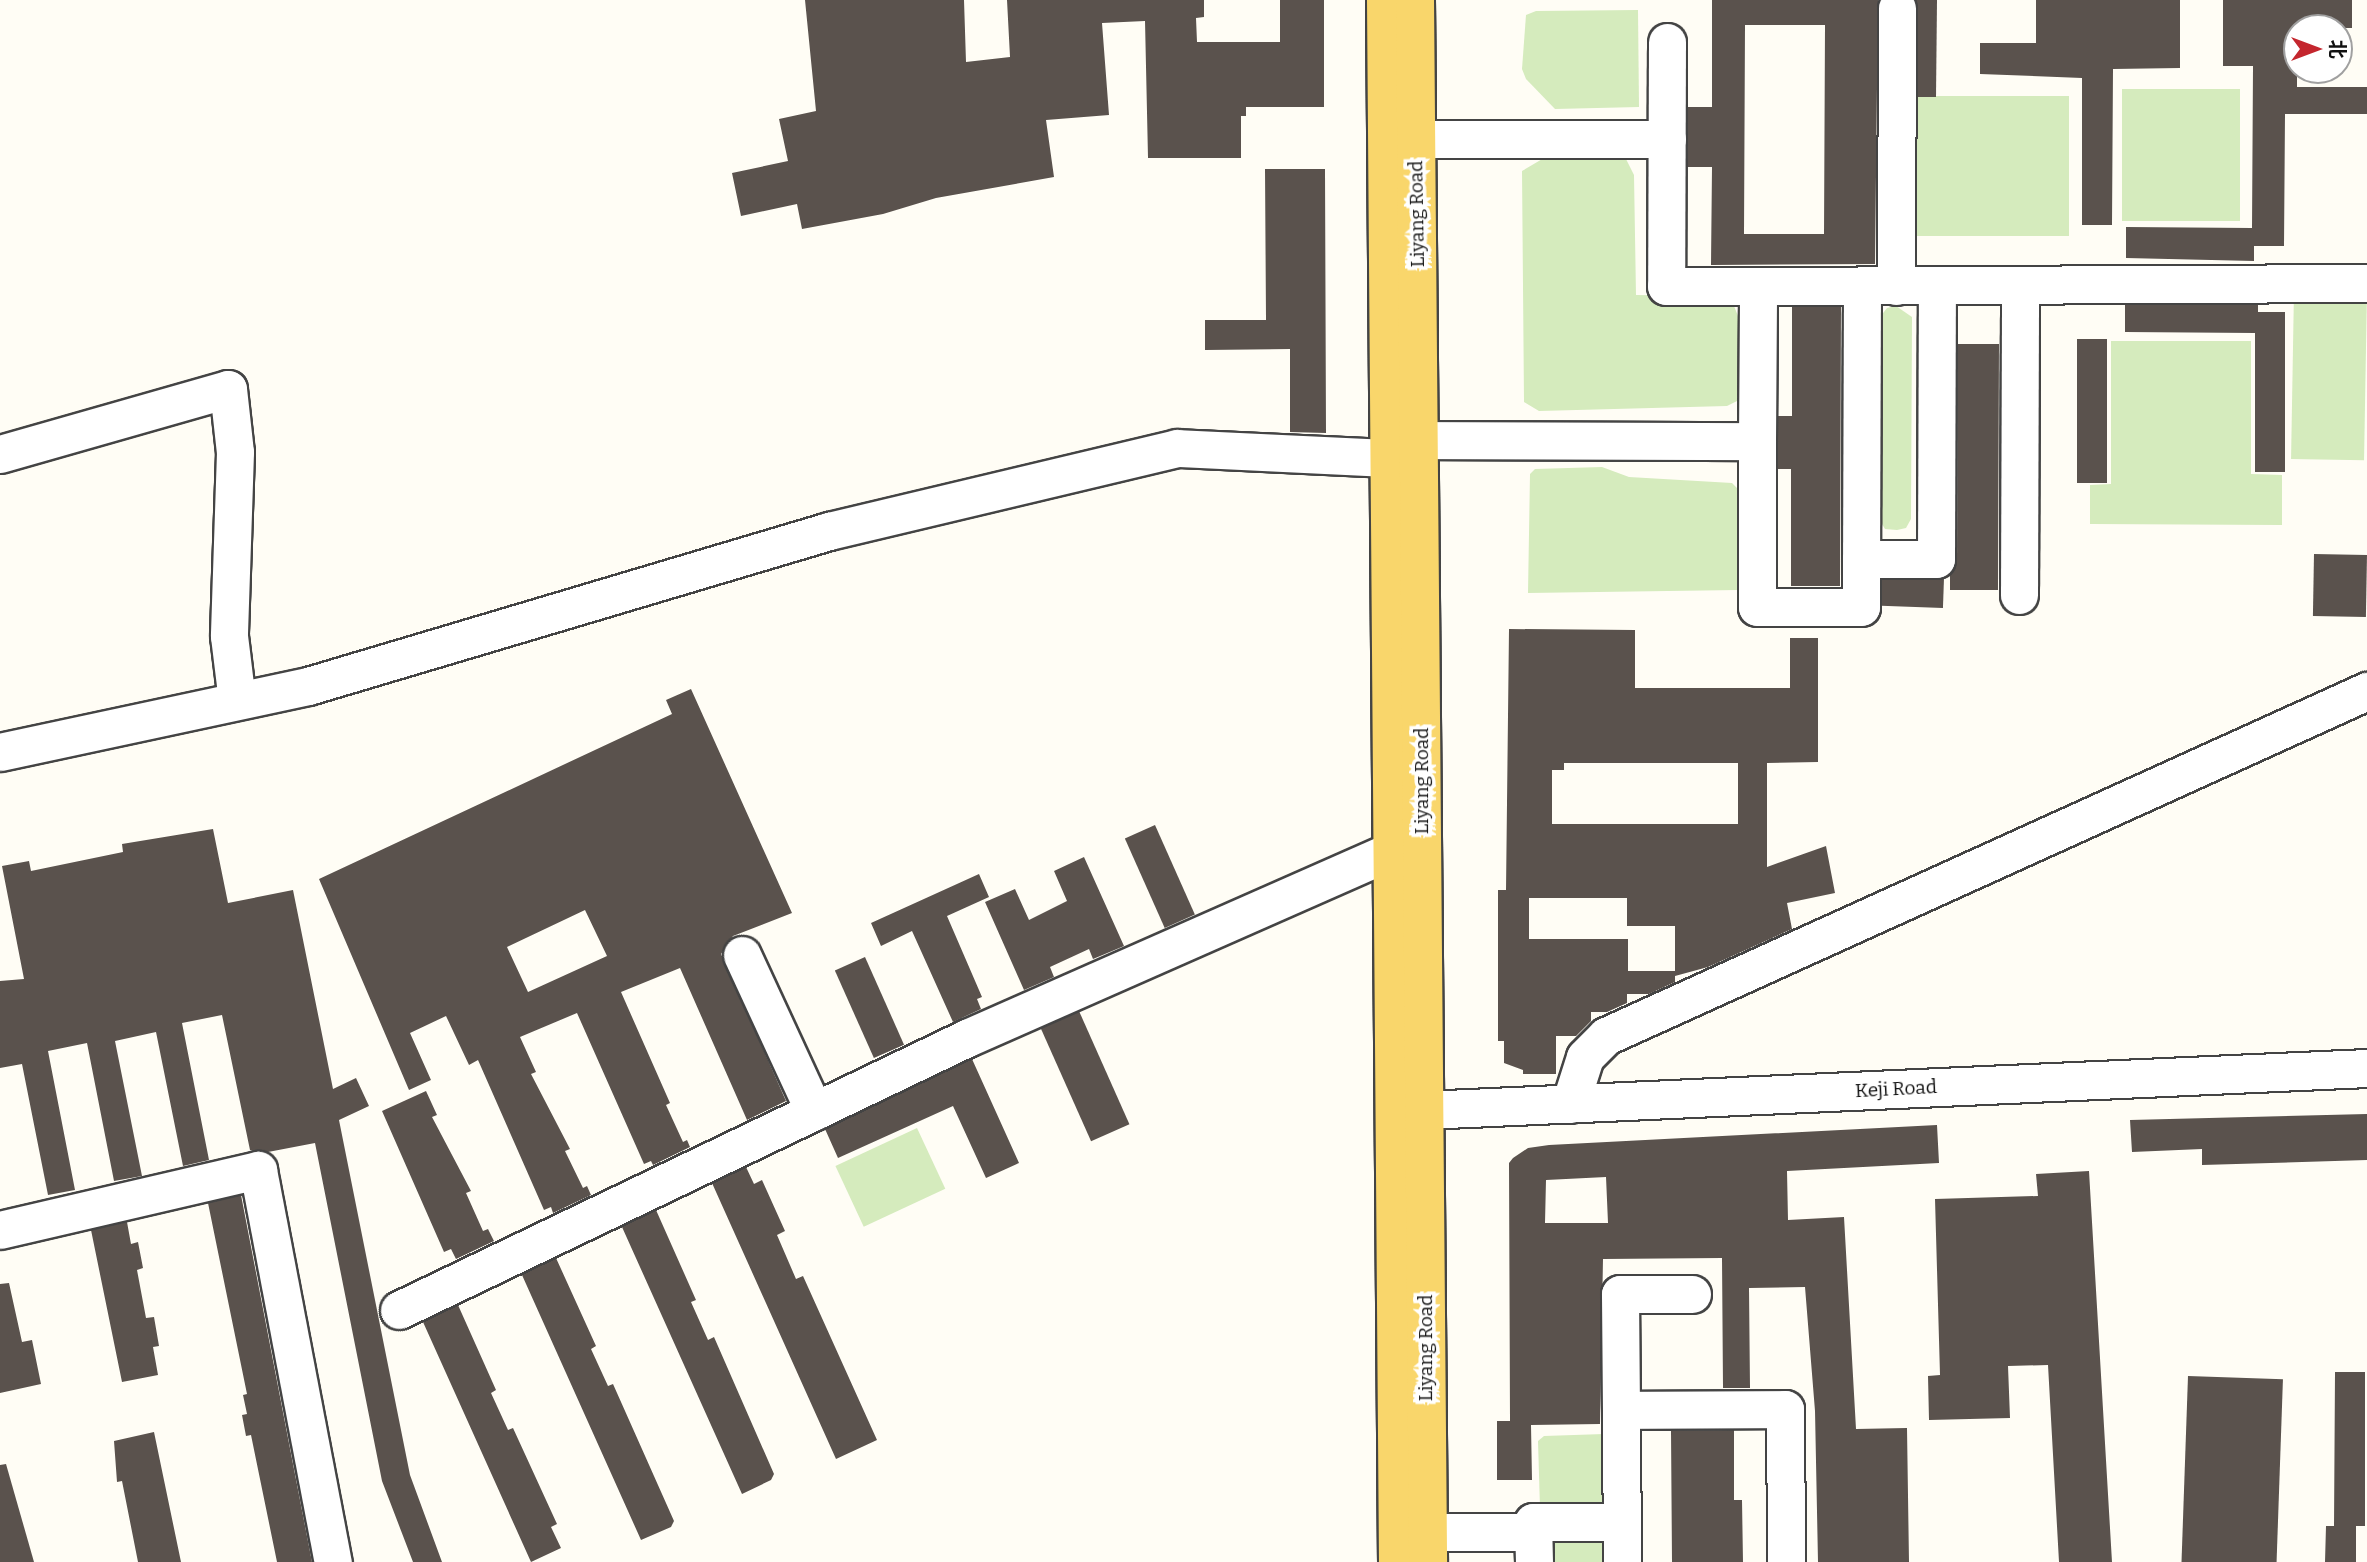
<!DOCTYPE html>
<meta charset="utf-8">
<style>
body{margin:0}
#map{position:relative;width:2367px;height:1562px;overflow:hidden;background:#fffdf5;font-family:Bitter,"Noto Sans SC",serif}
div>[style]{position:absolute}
.green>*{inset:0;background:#d5ebbd;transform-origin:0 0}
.building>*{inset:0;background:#5a524d;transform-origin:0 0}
.roads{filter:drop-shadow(2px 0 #444) drop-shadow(-2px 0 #444) drop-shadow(0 2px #444) drop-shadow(0 -2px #444)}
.minor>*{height:37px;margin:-18.5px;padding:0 18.5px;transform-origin:18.5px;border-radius:18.5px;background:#fff}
.major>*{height:38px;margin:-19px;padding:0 19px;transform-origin:19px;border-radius:19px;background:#f9d66b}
span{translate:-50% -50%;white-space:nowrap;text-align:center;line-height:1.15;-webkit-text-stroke:7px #fff;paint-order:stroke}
.street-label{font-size:19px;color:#111}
.north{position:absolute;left:2283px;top:14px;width:70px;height:70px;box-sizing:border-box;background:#fff;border:2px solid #a0a0a0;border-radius:50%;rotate:90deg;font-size:19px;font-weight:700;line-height:28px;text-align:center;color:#111}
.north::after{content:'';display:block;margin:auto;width:24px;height:32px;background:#c4262e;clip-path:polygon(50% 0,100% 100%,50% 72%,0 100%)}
</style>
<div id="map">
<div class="green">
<i style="clip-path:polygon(1638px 10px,1639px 107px,1555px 109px,1526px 79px,1522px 69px,1526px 15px,1536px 11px)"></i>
<i style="left:2122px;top:89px;width:118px;height:132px"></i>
<i style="left:1914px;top:96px;width:155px;height:140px"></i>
<i style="clip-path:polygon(1544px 158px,1626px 159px,1634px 175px,1636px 295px,1720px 296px,1734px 306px,1740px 321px,1742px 392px,1737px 401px,1727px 406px,1539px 411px,1524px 402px,1522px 171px)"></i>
<i style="left:2294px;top:290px;width:73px;height:169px;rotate:1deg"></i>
<i style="clip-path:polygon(1896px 306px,1912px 317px,1911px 519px,1906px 528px,1897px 530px,1885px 529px,1879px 519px,1880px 317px,1887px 308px)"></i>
<i style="clip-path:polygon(2111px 341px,2251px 341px,2251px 474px,2282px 475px,2282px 525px,2090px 524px,2090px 485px,2111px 484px)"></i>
<i style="clip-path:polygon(1602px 467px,1629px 477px,1732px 483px,1737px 488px,1738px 590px,1528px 593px,1530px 474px,1535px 469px)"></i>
<i style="left:917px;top:1128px;width:67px;height:90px;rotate:65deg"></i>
<i style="clip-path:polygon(1604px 1434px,1611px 1506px,1540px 1508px,1538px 1441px,1544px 1436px)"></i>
<i style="clip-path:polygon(1606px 1535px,1609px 1562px,1542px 1562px,1542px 1539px)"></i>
</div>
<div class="building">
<i style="clip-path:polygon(805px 0,964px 0,966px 62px,1010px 57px,1007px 0,1204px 0,1204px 17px,1196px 18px,1197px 42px,1280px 42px,1280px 0,1324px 0,1324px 107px,1246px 107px,1246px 116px,1241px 116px,1241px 158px,1148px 158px,1145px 21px,1102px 23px,1109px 115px,1046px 120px,1054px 177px,936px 198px,883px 214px,802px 229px,797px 204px,741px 216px,732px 173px,788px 161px,779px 119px,816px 111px)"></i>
<i style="clip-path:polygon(evenodd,1712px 0,1878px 0,1875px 264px,1711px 265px,1712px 167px,1687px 167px,1688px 107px,1712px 107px,1712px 0,1745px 25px,1825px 25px,1824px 234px,1744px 234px,1745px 25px)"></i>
<i style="clip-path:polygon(1916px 0,1937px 0,1936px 97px,1918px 97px)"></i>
<i style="clip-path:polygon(2036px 0,2180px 0,2180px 68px,2113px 69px,2112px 225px,2082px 225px,2082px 78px,1980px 74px,1980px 43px,2036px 43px)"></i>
<i style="clip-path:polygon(2223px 0,2352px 0,2352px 28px,2297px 28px,2297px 87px,2367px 87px,2367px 114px,2285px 114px,2284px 246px,2254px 246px,2254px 261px,2126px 258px,2126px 227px,2252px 228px,2253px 66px,2223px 66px)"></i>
<i style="clip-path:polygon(1265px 169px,1325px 169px,1326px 433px,1290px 432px,1290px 349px,1205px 350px,1205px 320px,1266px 320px)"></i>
<i style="clip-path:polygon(2125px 305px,2258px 305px,2258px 312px,2285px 312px,2285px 472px,2255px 472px,2255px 333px,2125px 332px)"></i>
<i style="clip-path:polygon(1792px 307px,1841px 307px,1840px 586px,1791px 586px,1791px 469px,1778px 469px,1778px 416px,1792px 416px)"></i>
<i style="left:2077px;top:339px;width:30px;height:144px"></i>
<i style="clip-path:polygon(1958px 344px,1999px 344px,1998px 590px,1950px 590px,1950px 574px,1957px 559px)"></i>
<i style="left:2314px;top:554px;width:53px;height:62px;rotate:1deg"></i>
<i style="left:1944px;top:578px;width:30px;height:62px;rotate:92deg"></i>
<i style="clip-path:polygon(evenodd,1509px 629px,1635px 630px,1635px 688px,1790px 688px,1790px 638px,1818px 638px,1818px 762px,1767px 763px,1767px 867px,1826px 846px,1835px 893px,1787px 903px,1792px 929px,1708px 967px,1675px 976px,1675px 982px,1649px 994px,1627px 994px,1627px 1003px,1607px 1012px,1591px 1012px,1591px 1021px,1576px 1036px,1556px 1036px,1556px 1074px,1523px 1074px,1523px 1070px,1504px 1063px,1504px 1041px,1498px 1041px,1498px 890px,1506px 890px,1509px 629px,1564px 763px,1738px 763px,1738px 824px,1552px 824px,1552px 770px,1564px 770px,1564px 763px,1509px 629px,1529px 898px,1627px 898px,1627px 926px,1675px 926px,1675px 971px,1628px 971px,1628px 939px,1529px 939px,1529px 898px)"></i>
<i style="clip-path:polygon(evenodd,691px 689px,792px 913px,733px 936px,721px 954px,786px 1101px,747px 1120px,680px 968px,621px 992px,670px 1103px,666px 1105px,683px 1142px,687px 1140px,690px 1147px,653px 1165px,651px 1161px,644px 1164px,577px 1013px,520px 1037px,536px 1072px,531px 1074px,570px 1149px,565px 1151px,583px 1188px,587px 1186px,591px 1195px,553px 1213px,551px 1207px,544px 1210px,478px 1060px,469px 1065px,446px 1016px,410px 1033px,431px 1080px,409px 1090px,319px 879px,672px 714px,666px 700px,691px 689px,585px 910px,607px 956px,528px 992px,507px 947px,585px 910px)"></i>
<i style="left:1155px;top:825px;width:98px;height:33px;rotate:66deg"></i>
<i style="clip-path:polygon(213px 829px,228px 903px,293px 890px,333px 1089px,356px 1078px,369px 1106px,339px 1120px,410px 1475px,442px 1562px,413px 1562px,382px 1481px,315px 1143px,268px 1152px,250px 1150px,222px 1015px,182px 1023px,209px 1160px,183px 1166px,156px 1032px,115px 1041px,142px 1176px,114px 1181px,87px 1043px,48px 1051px,75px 1190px,48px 1195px,22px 1064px,0 1068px,0 981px,24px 979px,2px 866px,29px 861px,31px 871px,123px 852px,122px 844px)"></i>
<i style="clip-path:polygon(1084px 857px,1124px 946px,1093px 959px,1089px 949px,1050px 967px,1054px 977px,1024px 990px,985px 902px,1015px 889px,1029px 920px,1067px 901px,1054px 871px)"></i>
<i style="clip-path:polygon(979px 874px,989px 897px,947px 916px,982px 997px,977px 999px,981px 1009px,953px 1022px,912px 931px,881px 946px,871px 923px)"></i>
<i style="left:865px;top:957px;width:96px;height:33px;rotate:66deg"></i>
<i style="left:1079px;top:1011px;width:124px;height:42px;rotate:66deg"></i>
<i style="clip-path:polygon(972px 1059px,1019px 1163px,986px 1178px,953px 1106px,838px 1158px,825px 1129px)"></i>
<i style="clip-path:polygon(426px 1091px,437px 1115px,432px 1117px,471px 1191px,466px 1193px,483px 1231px,488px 1229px,494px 1241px,456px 1259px,451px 1249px,444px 1252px,382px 1111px)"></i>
<i style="clip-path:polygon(2367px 1114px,2367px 1160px,2202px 1165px,2202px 1149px,2132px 1152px,2130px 1120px)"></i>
<i style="clip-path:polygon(evenodd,1937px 1125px,1939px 1163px,1787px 1171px,1788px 1220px,1844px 1217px,1856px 1429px,1907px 1428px,1909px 1562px,1818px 1562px,1815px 1411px,1805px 1287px,1749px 1288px,1750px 1388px,1723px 1388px,1722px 1258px,1603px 1259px,1600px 1424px,1531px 1425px,1532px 1480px,1497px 1480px,1497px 1421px,1510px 1421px,1509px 1163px,1513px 1158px,1528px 1148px,1549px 1145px,1937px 1125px,1606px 1177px,1608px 1223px,1545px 1223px,1546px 1180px,1606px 1177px)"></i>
<i style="clip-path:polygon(746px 1167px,754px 1184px,762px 1180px,785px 1231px,777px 1235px,796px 1279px,803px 1276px,877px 1440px,836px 1459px,712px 1183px)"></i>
<i style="clip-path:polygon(2089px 1171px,2112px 1562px,2059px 1562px,2048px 1365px,2008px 1366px,2010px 1418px,1929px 1420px,1928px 1376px,1940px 1375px,1935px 1199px,2038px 1196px,2036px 1174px)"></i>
<i style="clip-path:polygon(241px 1195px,312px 1562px,277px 1562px,251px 1435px,246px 1436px,242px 1415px,247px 1414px,243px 1395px,247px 1394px,208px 1203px)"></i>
<i style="clip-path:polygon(656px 1210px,696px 1300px,691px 1302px,708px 1340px,714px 1337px,774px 1474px,771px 1480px,742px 1494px,622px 1227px)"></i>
<i style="clip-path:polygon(127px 1222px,131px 1244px,138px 1242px,143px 1268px,137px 1270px,146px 1318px,154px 1317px,159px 1346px,153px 1347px,158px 1375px,122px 1382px,91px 1230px)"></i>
<i style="clip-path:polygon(556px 1258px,596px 1346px,591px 1349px,608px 1386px,613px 1384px,674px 1521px,671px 1527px,641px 1540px,522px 1275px)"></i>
<i style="clip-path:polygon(9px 1283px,22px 1342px,32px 1340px,41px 1384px,0 1393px,0 1284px)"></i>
<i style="clip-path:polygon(458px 1305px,496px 1390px,491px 1393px,508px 1430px,513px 1428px,557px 1524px,551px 1527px,561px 1548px,531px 1562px,423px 1322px)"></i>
<i style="clip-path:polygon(2335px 1372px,2365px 1372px,2365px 1526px,2356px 1526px,2356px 1562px,2325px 1562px,2326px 1526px,2334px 1526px)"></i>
<i style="left:2188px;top:1376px;width:95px;height:186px;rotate:2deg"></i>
<i style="clip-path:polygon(1734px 1430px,1734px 1500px,1742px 1500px,1743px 1562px,1672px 1562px,1671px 1431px)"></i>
<i style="clip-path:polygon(154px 1432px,181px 1562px,138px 1562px,122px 1481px,117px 1482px,114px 1441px)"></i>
<i style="clip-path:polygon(6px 1464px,34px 1562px,0 1562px,0 1465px)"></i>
</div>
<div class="roads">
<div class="minor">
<i style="left:1667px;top:42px;width:244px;rotate:90.2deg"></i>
<i style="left:1666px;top:286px;width:92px"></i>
<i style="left:1417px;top:139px;width:250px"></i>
<i style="left:1862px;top:286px;width:273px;rotate:90.2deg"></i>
<i style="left:1861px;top:559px;width:75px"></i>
<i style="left:1936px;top:559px;width:273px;rotate:-89.8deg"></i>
<i style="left:1896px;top:286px;width:278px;rotate:-89.8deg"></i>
<i style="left:1419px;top:440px;width:338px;rotate:0.2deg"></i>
<i style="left:1757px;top:441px;width:155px;rotate:-89.6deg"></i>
<i style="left:1758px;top:286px;width:609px;rotate:-0.28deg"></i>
<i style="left:1757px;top:441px;width:166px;rotate:90deg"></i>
<i style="left:1757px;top:607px;width:104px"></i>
<i style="left:1861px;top:607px;width:48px;rotate:-90deg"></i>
<i style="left:0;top:454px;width:237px;rotate:-15.9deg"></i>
<i style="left:228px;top:389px;width:63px;rotate:83.7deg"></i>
<i style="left:235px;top:452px;width:184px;rotate:91.9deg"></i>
<i style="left:229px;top:636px;width:65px;rotate:83deg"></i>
<i style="left:2019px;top:595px;width:308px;rotate:-89.8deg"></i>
<i style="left:0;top:752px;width:315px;rotate:-12.1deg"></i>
<i style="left:308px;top:686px;width:544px;rotate:-16.57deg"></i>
<i style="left:829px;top:531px;width:358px;rotate:-13.4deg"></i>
<i style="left:1177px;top:448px;width:213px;rotate:2.7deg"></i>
<i style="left:742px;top:955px;width:172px;rotate:65.2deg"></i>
<i style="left:1570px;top:1104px;width:49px;rotate:-72.3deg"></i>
<i style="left:1585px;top:1057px;width:30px;rotate:-45deg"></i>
<i style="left:1606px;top:1036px;width:836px;rotate:-24.39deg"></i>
<i style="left:1424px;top:1110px;width:944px;rotate:-2.55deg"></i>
<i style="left:0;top:1230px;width:265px;rotate:-13.1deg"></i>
<i style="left:258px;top:1170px;width:399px;rotate:79.2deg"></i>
<i style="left:399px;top:1310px;width:630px;rotate:-25.59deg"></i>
<i style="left:967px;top:1038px;width:466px;rotate:-23.8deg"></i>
<i style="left:1621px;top:1410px;width:116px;rotate:-90.5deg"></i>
<i style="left:1620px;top:1294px;width:72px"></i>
<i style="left:1427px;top:1532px;width:106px"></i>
<i style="left:1534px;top:1562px;width:40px;rotate:-91.4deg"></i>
<i style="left:1533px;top:1522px;width:89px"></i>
<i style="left:1622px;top:1562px;width:152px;rotate:-90.4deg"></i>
<i style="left:1621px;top:1410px;width:164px;rotate:-0.3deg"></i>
<i style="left:1785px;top:1409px;width:153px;rotate:89.6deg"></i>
</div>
<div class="major">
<i style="left:1386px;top:0;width:1562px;rotate:89.56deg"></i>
<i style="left:1415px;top:0;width:1562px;rotate:89.52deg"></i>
</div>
</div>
<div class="street-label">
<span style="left:1417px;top:214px;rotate:-91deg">Liyang Road</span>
<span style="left:1422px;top:781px;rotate:-90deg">Liyang Road</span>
<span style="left:1896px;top:1089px;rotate:-3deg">Keji Road</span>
<span style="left:1426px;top:1348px;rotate:-90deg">Liyang Road</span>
</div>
<div class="north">北</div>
</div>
